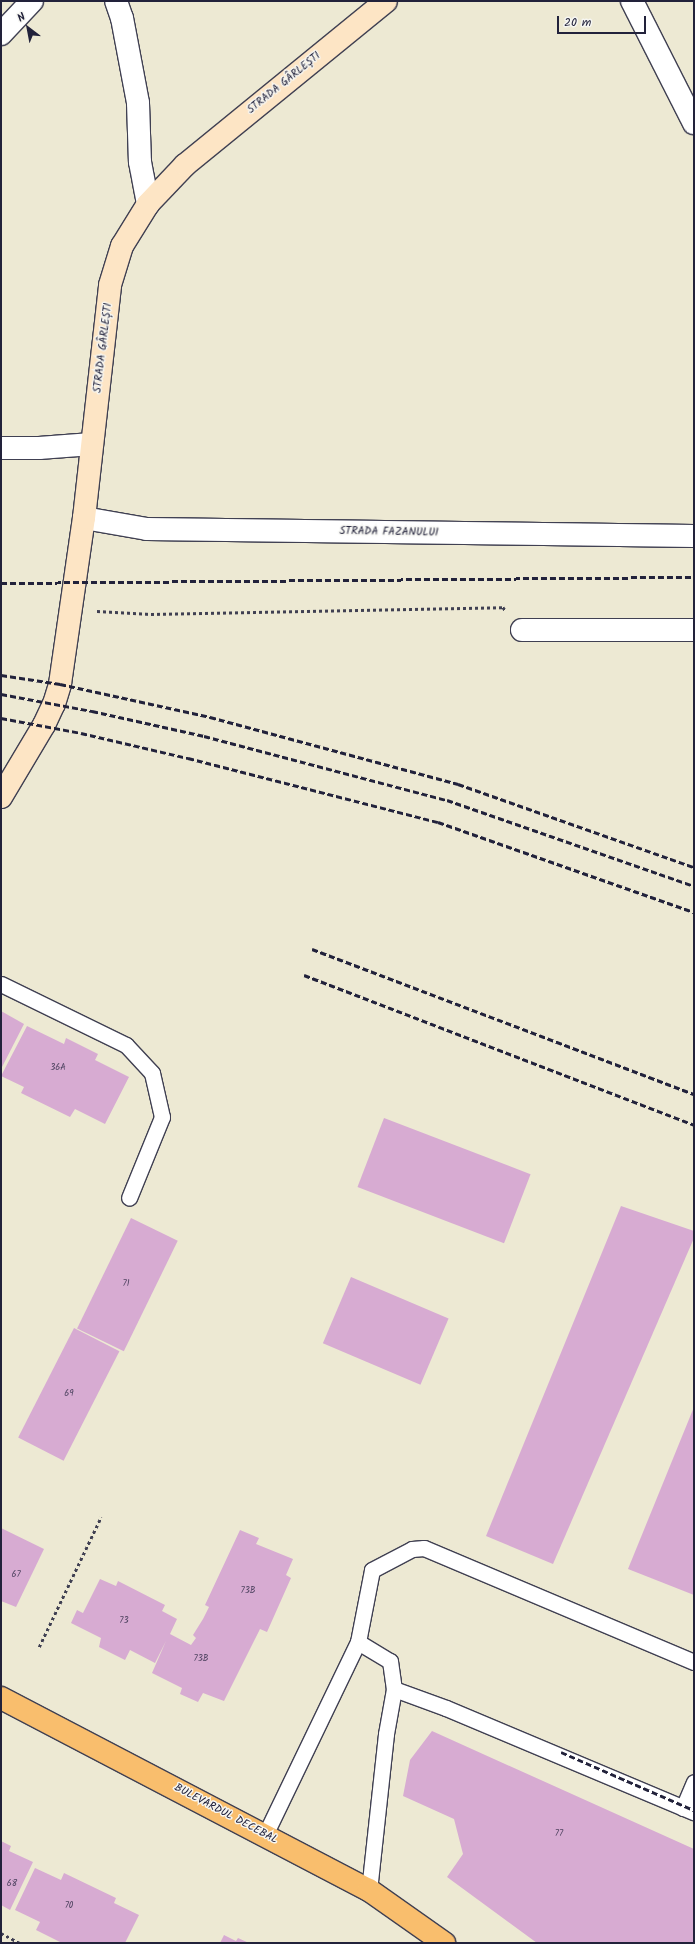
<!DOCTYPE html>
<meta charset="utf-8">
<style>
body{margin:0}
#map{position:relative;width:695px;height:1944px;overflow:hidden;background:#ede9d3;font-family:Kalam,sans-serif}
div>[style]{position:absolute}
.building>*{inset:0;background:#d7abd2;transform-origin:0 0}
.path>*{height:2.5px;margin-top:-1.25px;transform-origin:0;background:repeating-linear-gradient(90deg,#404052 0 3px,transparent 0 6px)}
.roads{filter:drop-shadow(1px 0 #404052) drop-shadow(-1px 0 #404052) drop-shadow(0 1px #404052) drop-shadow(0 -1px #404052)}
.lane>*{height:15px;margin:-7.5px;padding:0 7.5px;transform-origin:7.5px;border-radius:7.5px;background:#fff}
.street>*{height:22px;margin:-11px;padding:0 11px;transform-origin:11px;border-radius:11px;background:#fff}
.secondary>*{height:22px;margin:-11px;padding:0 11px;transform-origin:11px;border-radius:11px;background:#fde5c5}
.primary>*{height:22px;margin:-11px;padding:0 11px;transform-origin:11px;border-radius:11px;background:#f9be6d}
.rail>*{height:3px;margin-top:-1.5px;transform-origin:0;background:repeating-linear-gradient(90deg,#22223b 0 6px,transparent 0 9px)}
span{translate:-50% -50%;white-space:nowrap;text-align:center;line-height:1.15;-webkit-text-stroke:3px #f6f6f2;paint-order:stroke}
.number-label{font-size:9px;color:#4f4461}
.number-label span{-webkit-text-stroke-width:0}
.street-label{font-size:11px;color:#22223b}
.frame{position:absolute;inset:0;border:2px solid #22223b;pointer-events:none}
.north{position:absolute;left:8px;top:8px;width:40px;height:40px;-webkit-text-stroke:3px #f6f6f2;paint-order:stroke;rotate:328deg;font-size:11px;font-weight:700;line-height:16px;text-align:center;color:#22223b}
.north::after{content:'';display:block;margin:auto;width:14px;height:18px;background:#22223b;clip-path:polygon(50% 0,100% 100%,50% 72%,0 100%)}
.scale{position:absolute;left:557px;top:16px;width:89px;height:18px;box-sizing:border-box;border:2px solid #22223b;border-top:0;padding-left:5px;font-size:12px;line-height:14px;white-space:nowrap;color:#22223b;-webkit-text-stroke:3px #f6f6f2;paint-order:stroke}
</style>
<div id="map">
<div class="building">
<i style="clip-path:polygon(1px 1011px,24px 1024px,1px 1069px)"></i>
<i style="clip-path:polygon(27px 1026px,64px 1044px,66px 1038px,98px 1054px,95px 1060px,129px 1077px,105px 1124px,75px 1109px,70px 1117px,21px 1093px,24px 1087px,1px 1076px)"></i>
<i style="left:384px;top:1118px;width:157px;height:74px;rotate:21deg"></i>
<i style="clip-path:polygon(621px 1206px,694px 1231px,694px 1238px,553px 1564px,486px 1536px)"></i>
<i style="left:131px;top:1218px;width:52px;height:123px;rotate:26deg"></i>
<i style="left:351px;top:1277px;width:106px;height:72px;rotate:23deg"></i>
<i style="left:74px;top:1328px;width:51px;height:123px;rotate:27deg"></i>
<i style="clip-path:polygon(694px 1407px,694px 1595px,628px 1569px)"></i>
<i style="clip-path:polygon(1px 1528px,44px 1549px,16px 1607px,1px 1601px)"></i>
<i style="clip-path:polygon(240px 1530px,259px 1538px,256px 1544px,293px 1559px,286px 1575px,291px 1578px,267px 1632px,260px 1629px,224px 1701px,203px 1693px,198px 1702px,180px 1694px,182px 1688px,152px 1673px,166px 1641px,155px 1663px,130px 1650px,125px 1660px,99px 1647px,101px 1638px,71px 1623px,77px 1610px,83px 1613px,100px 1579px,116px 1586px,118px 1581px,165px 1605px,162px 1611px,177px 1619px,170px 1634px,191px 1645px,196px 1638px,193px 1635px,203px 1619px,209px 1607px,205px 1605px)"></i>
<i style="clip-path:polygon(432px 1731px,694px 1849px,694px 1943px,537px 1943px,447px 1877px,463px 1854px,454px 1819px,403px 1796px,410px 1760px)"></i>
<i style="clip-path:polygon(1px 1841px,11px 1846px,9px 1851px,33px 1862px,10px 1910px,1px 1905px)"></i>
<i style="clip-path:polygon(35px 1868px,61px 1880px,64px 1873px,116px 1898px,114px 1903px,139px 1915px,125px 1943px,62px 1943px,36px 1930px,40px 1922px,15px 1910px)"></i>
<i style="clip-path:polygon(224px 1935px,236px 1941px,238px 1938px,249px 1943px,220px 1943px)"></i>
</div>
<div class="path">
<i style="left:97px;top:611px;width:54px;rotate:3.2deg"></i>
<i style="left:151px;top:614px;width:352px;rotate:-1.1deg"></i>
<i style="left:503px;top:607px;width:4px;rotate:56deg"></i>
<i style="left:39px;top:1647px;width:144px;rotate:-64.5deg"></i>
<i style="left:1px;top:1933px;width:21px;rotate:28deg"></i>
</div>
<div class="roads">
<div class="lane">
<i style="left:1px;top:984px;width:139px;rotate:26deg"></i>
<i style="left:126px;top:1045px;width:38px;rotate:47deg"></i>
<i style="left:152px;top:1073px;width:45px;rotate:77.2deg"></i>
<i style="left:162px;top:1117px;width:87px;rotate:112.2deg"></i>
<i style="left:358px;top:1642px;width:37px;rotate:31deg"></i>
<i style="left:390px;top:1661px;width:28px;rotate:82deg"></i>
<i style="left:394px;top:1689px;width:46px;rotate:100.1deg"></i>
<i style="left:386px;top:1734px;width:157px;rotate:96.2deg"></i>
<i style="left:394px;top:1689px;width:55px;rotate:20.1deg"></i>
<i style="left:446px;top:1708px;width:269px;rotate:22.8deg"></i>
<i style="left:683px;top:1808px;width:28px;rotate:-67deg"></i>
<i style="left:265px;top:1835px;width:214px;rotate:-64.3deg"></i>
<i style="left:358px;top:1642px;width:73px;rotate:-79deg"></i>
<i style="left:372px;top:1570px;width:45px;rotate:-27.7deg"></i>
<i style="left:412px;top:1549px;width:12px;rotate:-5deg"></i>
<i style="left:424px;top:1548px;width:293px;rotate:22.9deg"></i>
</div>
<div class="street">
<i style="left:116px;top:1px;width:18px;rotate:71deg"></i>
<i style="left:122px;top:18px;width:86px;rotate:79.3deg"></i>
<i style="left:138px;top:103px;width:59px;rotate:88.1deg"></i>
<i style="left:140px;top:162px;width:43px;rotate:79.2deg"></i>
<i style="left:632px;top:1px;width:137px;rotate:63.1deg"></i>
<i style="left:1px;top:34px;width:45px;rotate:-46.8deg"></i>
<i style="left:1px;top:448px;width:38px"></i>
<i style="left:39px;top:448px;width:53px;rotate:-4.3deg"></i>
<i style="left:84px;top:518px;width:64px;rotate:9.9deg"></i>
<i style="left:147px;top:529px;width:547px;rotate:0.73deg"></i>
<i style="left:522px;top:630px;width:172px"></i>
</div>
<div class="secondary">
<i style="left:1px;top:797px;width:84px;rotate:-59.2deg"></i>
<i style="left:44px;top:725px;width:23px;rotate:-65deg"></i>
<i style="left:54px;top:704px;width:21px;rotate:-73deg"></i>
<i style="left:60px;top:684px;width:168px;rotate:-81.8deg"></i>
<i style="left:84px;top:518px;width:234px;rotate:-83.6deg"></i>
<i style="left:110px;top:285px;width:41px;rotate:-72.9deg"></i>
<i style="left:122px;top:246px;width:49px;rotate:-58.2deg"></i>
<i style="left:148px;top:204px;width:54px;rotate:-46.5deg"></i>
<i style="left:185px;top:165px;width:259px;rotate:-39.2deg"></i>
</div>
<div class="primary">
<i style="left:1px;top:1698px;width:415px;rotate:27.6deg"></i>
<i style="left:369px;top:1890px;width:92px;rotate:35.2deg"></i>
</div>
</div>
<div class="rail">
<i style="left:1px;top:583px;width:693px;rotate:-0.5deg"></i>
<i style="left:1px;top:675px;width:60px;rotate:8.7deg"></i>
<i style="left:60px;top:684px;width:154px;rotate:12.4deg"></i>
<i style="left:210px;top:717px;width:257px;rotate:15.1deg"></i>
<i style="left:458px;top:784px;width:250px;rotate:19.4deg"></i>
<i style="left:1px;top:694px;width:93px;rotate:10.6deg"></i>
<i style="left:92px;top:711px;width:115px;rotate:12.6deg"></i>
<i style="left:204px;top:736px;width:251px;rotate:14.8deg"></i>
<i style="left:447px;top:800px;width:262px;rotate:19.2deg"></i>
<i style="left:1px;top:718px;width:81px;rotate:10.6deg"></i>
<i style="left:81px;top:733px;width:110px;rotate:13.2deg"></i>
<i style="left:188px;top:758px;width:258px;rotate:14.4deg"></i>
<i style="left:438px;top:822px;width:271px;rotate:19.4deg"></i>
<i style="left:312px;top:949px;width:409px;rotate:20.8deg"></i>
<i style="left:304px;top:975px;width:418px;rotate:21deg"></i>
<i style="left:561px;top:1752px;width:145px;rotate:23.6deg"></i>
</div>
<div class="number-label">
<span style="left:58px;top:1068px">36A</span>
<span style="left:126px;top:1284px">71</span>
<span style="left:69px;top:1394px">69</span>
<span style="left:16px;top:1575px">67</span>
<span style="left:248px;top:1591px">73B</span>
<span style="left:124px;top:1621px">73</span>
<span style="left:201px;top:1659px">73B</span>
<span style="left:559px;top:1834px">77</span>
<span style="left:12px;top:1884px">68</span>
<span style="left:69px;top:1906px">70</span>
</div>
<div class="street-label">
<span style="left:284px;top:83px;rotate:-39deg">STRADA GÂRLEȘTI</span>
<span style="left:103px;top:348px;rotate:-83deg">STRADA GÂRLEȘTI</span>
<span style="left:389px;top:532px;rotate:1deg">STRADA FAZANULUI</span>
<span style="left:226px;top:1814px;rotate:28deg">BULEVARDUL DECEBAL</span>
</div>
<div class="frame"></div>
<div class="north">N</div>
<div class="scale">20 m</div>
</div>
